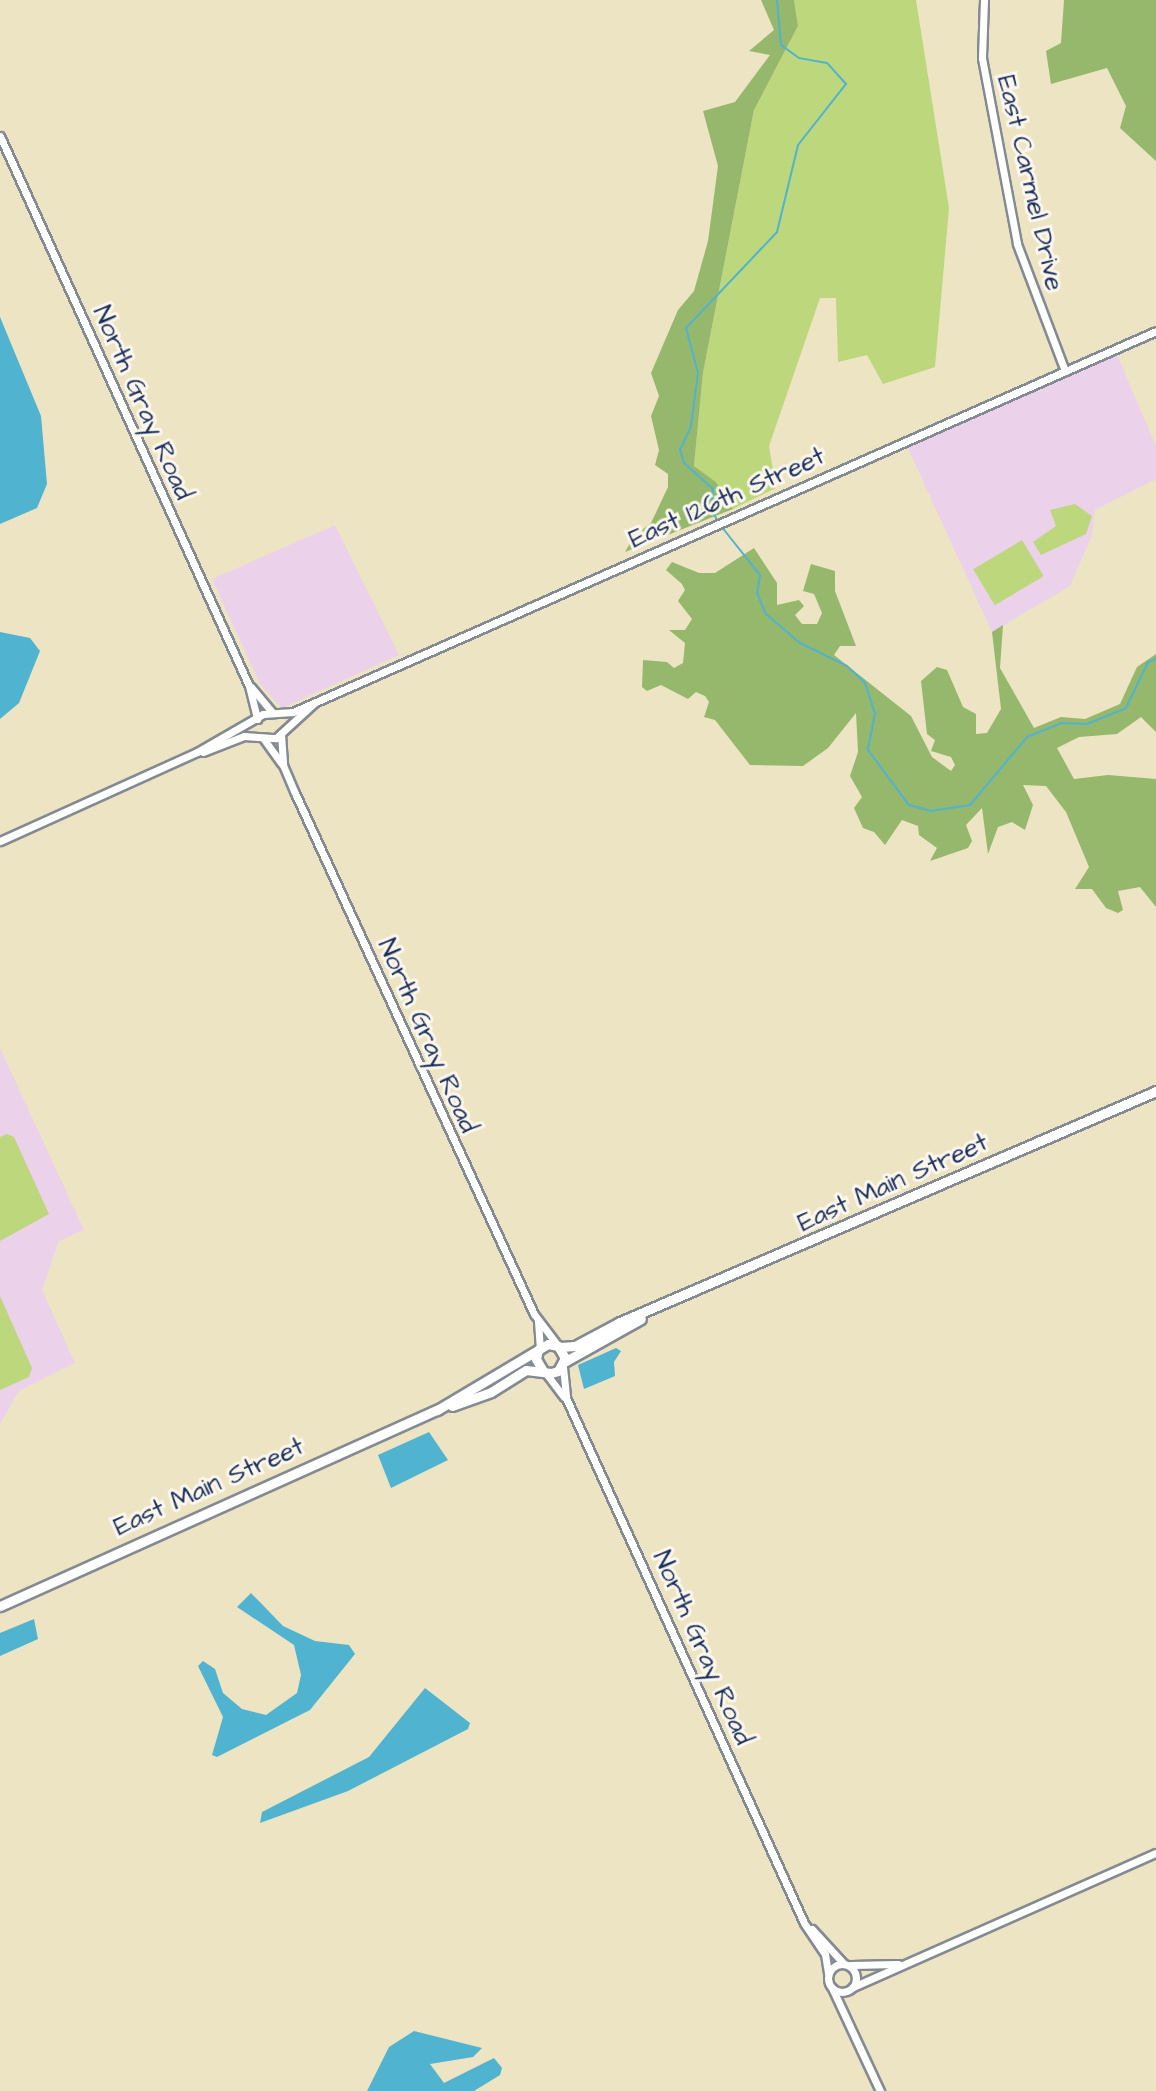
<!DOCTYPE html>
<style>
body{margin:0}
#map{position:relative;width:1156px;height:2091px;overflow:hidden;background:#ede4c4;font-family:"Architects Daughter",sans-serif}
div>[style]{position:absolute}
.built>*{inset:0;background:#ecd1ea}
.green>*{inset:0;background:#bcd77c;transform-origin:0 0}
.forest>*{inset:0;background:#95b86c}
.water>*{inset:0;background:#50b3cf}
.stream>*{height:2px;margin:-1px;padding:0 1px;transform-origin:1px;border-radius:1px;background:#50b3cf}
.roads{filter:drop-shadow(2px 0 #848a91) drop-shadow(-2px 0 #848a91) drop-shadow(0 2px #848a91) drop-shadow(0 -2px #848a91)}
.minor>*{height:7px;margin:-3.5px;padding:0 3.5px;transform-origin:3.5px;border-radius:3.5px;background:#fff}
.minor>.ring{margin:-3.5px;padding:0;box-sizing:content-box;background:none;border:7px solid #fff;border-radius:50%}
.major>*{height:9px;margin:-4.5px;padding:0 4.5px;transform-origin:4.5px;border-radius:4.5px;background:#fff}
span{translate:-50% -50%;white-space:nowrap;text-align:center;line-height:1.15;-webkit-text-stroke:6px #fbf7ec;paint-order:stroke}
.street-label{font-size:26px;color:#1b2f5e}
</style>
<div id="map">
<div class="built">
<i style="clip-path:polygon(1116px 352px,1156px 446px,1156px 479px,1095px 510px,1092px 535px,1070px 586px,992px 632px,906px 444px)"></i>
<i style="clip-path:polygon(335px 525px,399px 655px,282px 708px,260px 684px,212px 579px)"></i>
<i style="clip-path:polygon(0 1048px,84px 1230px,59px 1241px,42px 1290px,75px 1363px,19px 1391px,0 1424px)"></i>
</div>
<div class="green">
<i style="clip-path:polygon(794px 0,916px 0,949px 208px,935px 367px,883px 384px,867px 355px,838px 362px,836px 298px,820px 298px,769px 446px,776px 488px,733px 509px,716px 482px,694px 466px,703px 373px,754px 110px,798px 26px)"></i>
<i style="clip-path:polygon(1075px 504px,1092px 516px,1086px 534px,1041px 555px,1033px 542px,1056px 526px,1050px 510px)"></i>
<i style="left:1022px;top:540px;width:42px;height:57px;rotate:59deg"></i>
<i style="clip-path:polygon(7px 1134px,14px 1137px,49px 1214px,0 1241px,0 1137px)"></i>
<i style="clip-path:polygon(0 1296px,32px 1368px,29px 1377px,0 1390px)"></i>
</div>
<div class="forest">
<i style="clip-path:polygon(761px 0,794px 0,798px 26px,754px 110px,703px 373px,694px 466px,716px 482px,733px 509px,625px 552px,634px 536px,651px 523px,668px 487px,668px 474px,655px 465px,659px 450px,651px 416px,659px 396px,651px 373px,678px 310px,694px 291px,708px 241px,718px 166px,703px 111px,735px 102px,770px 55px,749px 51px,774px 30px)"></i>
<i style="clip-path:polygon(1064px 0,1156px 0,1156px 161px,1120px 128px,1126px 106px,1107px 68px,1051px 84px,1046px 51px,1061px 43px)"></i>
<i style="clip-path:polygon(754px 548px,777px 583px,777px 605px,799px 600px,804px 606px,795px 615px,802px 624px,817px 624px,822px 613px,814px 594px,803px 591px,811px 564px,835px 571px,835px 591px,856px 646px,840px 646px,834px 655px,911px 716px,932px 757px,951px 771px,955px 765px,951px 757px,931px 751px,935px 740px,927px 734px,921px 681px,937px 667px,947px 670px,963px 707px,976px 714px,976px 734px,987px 733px,1001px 709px,992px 632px,1003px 625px,1000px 668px,1034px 728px,1061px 717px,1085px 719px,1120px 704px,1137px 667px,1156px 654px,1156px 732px,1141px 717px,1117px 734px,1079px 737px,1057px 748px,1074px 779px,1108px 775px,1156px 779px,1156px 907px,1140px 887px,1118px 891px,1123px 910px,1118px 913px,1106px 908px,1092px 889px,1075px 889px,1089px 867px,1066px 812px,1046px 786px,1023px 785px,1033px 805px,1025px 830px,1012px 822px,998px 827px,988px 854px,982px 808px,966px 825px,972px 841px,968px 848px,930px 861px,937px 848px,919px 835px,918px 826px,902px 820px,885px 845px,874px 832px,863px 828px,854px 808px,862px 797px,850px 776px,858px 752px,856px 713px,828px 748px,803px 766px,750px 765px,715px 720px,704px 717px,709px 702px,705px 696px,696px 692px,688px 699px,661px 685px,647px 691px,642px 687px,643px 660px,667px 662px,674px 668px,683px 663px,685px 643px,669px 630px,685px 630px,692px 619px,678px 601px,685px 590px,682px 584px,666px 570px,672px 562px,699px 573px,715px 573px)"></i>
</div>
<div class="water">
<i style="clip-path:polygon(0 317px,41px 416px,47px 484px,37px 508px,0 524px)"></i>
<i style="clip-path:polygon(0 632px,30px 638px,40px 651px,19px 703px,0 719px)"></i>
<i style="clip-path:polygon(616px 1348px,621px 1351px,614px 1362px,615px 1376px,584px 1389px,578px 1365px)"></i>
<i style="clip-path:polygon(429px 1432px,448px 1460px,391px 1488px,378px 1455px)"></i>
<i style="clip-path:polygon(251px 1593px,283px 1626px,315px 1641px,349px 1645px,355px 1654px,310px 1710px,217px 1757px,212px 1755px,223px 1717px,198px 1666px,203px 1661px,215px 1669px,223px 1693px,242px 1709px,266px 1715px,297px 1693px,301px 1675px,294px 1645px,237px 1607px)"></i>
<i style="clip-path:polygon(34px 1619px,38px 1639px,0 1656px,0 1633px)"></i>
<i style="clip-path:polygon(425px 1688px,470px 1723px,468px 1729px,348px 1791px,260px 1823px,262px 1812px,369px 1757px)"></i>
<i style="clip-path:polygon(414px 2031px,482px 2048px,473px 2057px,430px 2064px,444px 2083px,494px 2058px,502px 2068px,500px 2075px,474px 2091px,367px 2091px,389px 2047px)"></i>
</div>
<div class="stream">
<i style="left:717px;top:520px;width:13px;rotate:-117deg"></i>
<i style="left:711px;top:508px;width:19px;rotate:-84deg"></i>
<i style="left:713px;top:489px;width:39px;rotate:-138deg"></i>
<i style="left:684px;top:463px;width:14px;rotate:-107deg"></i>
<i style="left:680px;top:450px;width:26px;rotate:-65deg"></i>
<i style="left:691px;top:426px;width:53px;rotate:-82.5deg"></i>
<i style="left:698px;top:373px;width:47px;rotate:-104.9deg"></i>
<i style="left:686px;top:328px;width:132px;rotate:-46.5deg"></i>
<i style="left:777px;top:232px;width:89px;rotate:-76.4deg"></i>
<i style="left:798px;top:145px;width:78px;rotate:-51.8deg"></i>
<i style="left:846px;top:84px;width:28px;rotate:-132deg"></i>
<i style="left:827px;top:63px;width:28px;rotate:-170deg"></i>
<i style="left:799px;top:58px;width:22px;rotate:-144deg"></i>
<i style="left:781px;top:45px;width:45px;rotate:-95.1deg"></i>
<i style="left:721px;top:526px;width:63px;rotate:51.5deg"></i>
<i style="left:760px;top:575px;width:18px;rotate:99deg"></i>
<i style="left:757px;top:593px;width:23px;rotate:67deg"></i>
<i style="left:766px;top:614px;width:45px;rotate:40.5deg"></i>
<i style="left:800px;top:643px;width:52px;rotate:26.1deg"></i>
<i style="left:847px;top:666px;width:25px;rotate:43deg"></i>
<i style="left:865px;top:683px;width:32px;rotate:72deg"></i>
<i style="left:875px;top:713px;width:38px;rotate:101deg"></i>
<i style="left:868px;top:750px;width:69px;rotate:53.3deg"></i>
<i style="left:909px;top:805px;width:23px;rotate:15deg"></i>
<i style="left:931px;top:811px;width:39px;rotate:-9deg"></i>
<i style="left:970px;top:805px;width:89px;rotate:-50deg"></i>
<i style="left:1027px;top:737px;width:37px;rotate:-22deg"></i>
<i style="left:1061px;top:723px;width:26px;rotate:2deg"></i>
<i style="left:1087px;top:724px;width:42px;rotate:-22.3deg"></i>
<i style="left:1126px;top:708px;width:51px;rotate:-64.4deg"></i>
<i style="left:1148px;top:662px;width:9px;rotate:-21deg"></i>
</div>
<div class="roads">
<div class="minor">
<i style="left:984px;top:0;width:58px;rotate:92deg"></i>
<i style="left:982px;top:58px;width:189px;rotate:79.3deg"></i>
<i style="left:1017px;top:244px;width:136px;rotate:69.3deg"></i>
<i style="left:0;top:136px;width:604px;rotate:65.64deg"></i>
<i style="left:249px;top:686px;width:34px;rotate:76deg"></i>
<i style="left:251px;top:687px;width:34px;rotate:50deg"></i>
<i style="left:281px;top:734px;width:31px;rotate:86deg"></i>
<i style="left:283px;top:765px;width:30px;rotate:67deg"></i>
<i style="left:295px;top:793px;width:573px;rotate:65.36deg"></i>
<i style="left:534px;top:1314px;width:40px;rotate:53deg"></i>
<i style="left:263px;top:738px;width:31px;rotate:54deg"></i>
<i style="left:203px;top:752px;width:44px;rotate:-21.3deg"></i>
<i style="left:244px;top:736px;width:32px;rotate:4deg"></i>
<i style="left:276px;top:738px;width:52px;rotate:-42.6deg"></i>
<i style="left:0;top:841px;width:216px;rotate:-24.3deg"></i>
<i style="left:197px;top:752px;width:76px;rotate:-29.9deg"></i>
<i style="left:263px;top:714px;width:30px;rotate:-4deg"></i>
<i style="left:293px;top:712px;width:943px;rotate:-23.82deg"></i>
<i style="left:538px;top:1321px;width:28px;rotate:86deg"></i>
<i style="left:563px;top:1367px;width:31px;rotate:84deg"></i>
<i style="left:566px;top:1398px;width:576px;rotate:65.61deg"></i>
<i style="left:804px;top:1923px;width:37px;rotate:56deg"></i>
<i style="left:825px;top:1954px;width:19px;rotate:81deg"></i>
<i style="left:545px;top:1372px;width:31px;rotate:53deg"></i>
<i style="left:812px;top:1929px;width:47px;rotate:47.6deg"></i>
<i class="ring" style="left:828px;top:1964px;width:21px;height:21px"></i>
<i style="left:851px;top:1965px;width:47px;rotate:-1.2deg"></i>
<i style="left:853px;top:1987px;width:331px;rotate:-23.9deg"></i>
<i style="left:832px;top:1988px;width:114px;rotate:65deg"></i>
</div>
<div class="major">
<i style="left:560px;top:1347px;width:15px;rotate:-4deg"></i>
<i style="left:575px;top:1346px;width:51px;rotate:-28.1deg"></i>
<i style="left:620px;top:1322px;width:584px;rotate:-23.31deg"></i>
<i style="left:564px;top:1362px;width:88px;rotate:-29.2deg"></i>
<i style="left:452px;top:1406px;width:41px;rotate:-19.7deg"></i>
<i style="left:491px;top:1392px;width:41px;rotate:-32.2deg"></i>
<i style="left:526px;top:1370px;width:25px;rotate:7deg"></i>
<i style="left:551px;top:1373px;width:7px;rotate:-16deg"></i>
<i style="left:558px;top:1371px;width:15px;rotate:-62deg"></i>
<i style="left:565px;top:1358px;width:14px;rotate:-120deg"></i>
<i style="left:558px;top:1346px;width:10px;rotate:-169deg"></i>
<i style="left:548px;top:1344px;width:12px;rotate:149deg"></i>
<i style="left:538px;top:1350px;width:9px;rotate:103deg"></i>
<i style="left:536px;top:1359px;width:14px;rotate:60deg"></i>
<i style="left:0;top:1606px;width:479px;rotate:-24.2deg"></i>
<i style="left:437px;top:1410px;width:117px;rotate:-30.7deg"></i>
</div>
</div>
<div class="street-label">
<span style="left:1030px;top:183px;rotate:77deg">East Carmel Drive</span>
<span style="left:142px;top:403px;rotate:66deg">North Gray Road</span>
<span style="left:727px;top:498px;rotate:-24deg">East 126th Street</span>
<span style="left:427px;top:1036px;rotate:66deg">North Gray Road</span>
<span style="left:893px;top:1183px;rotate:-24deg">East Main Street</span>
<span style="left:209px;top:1487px;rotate:-24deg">East Main Street</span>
<span style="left:702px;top:1648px;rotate:66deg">North Gray Road</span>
</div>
</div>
